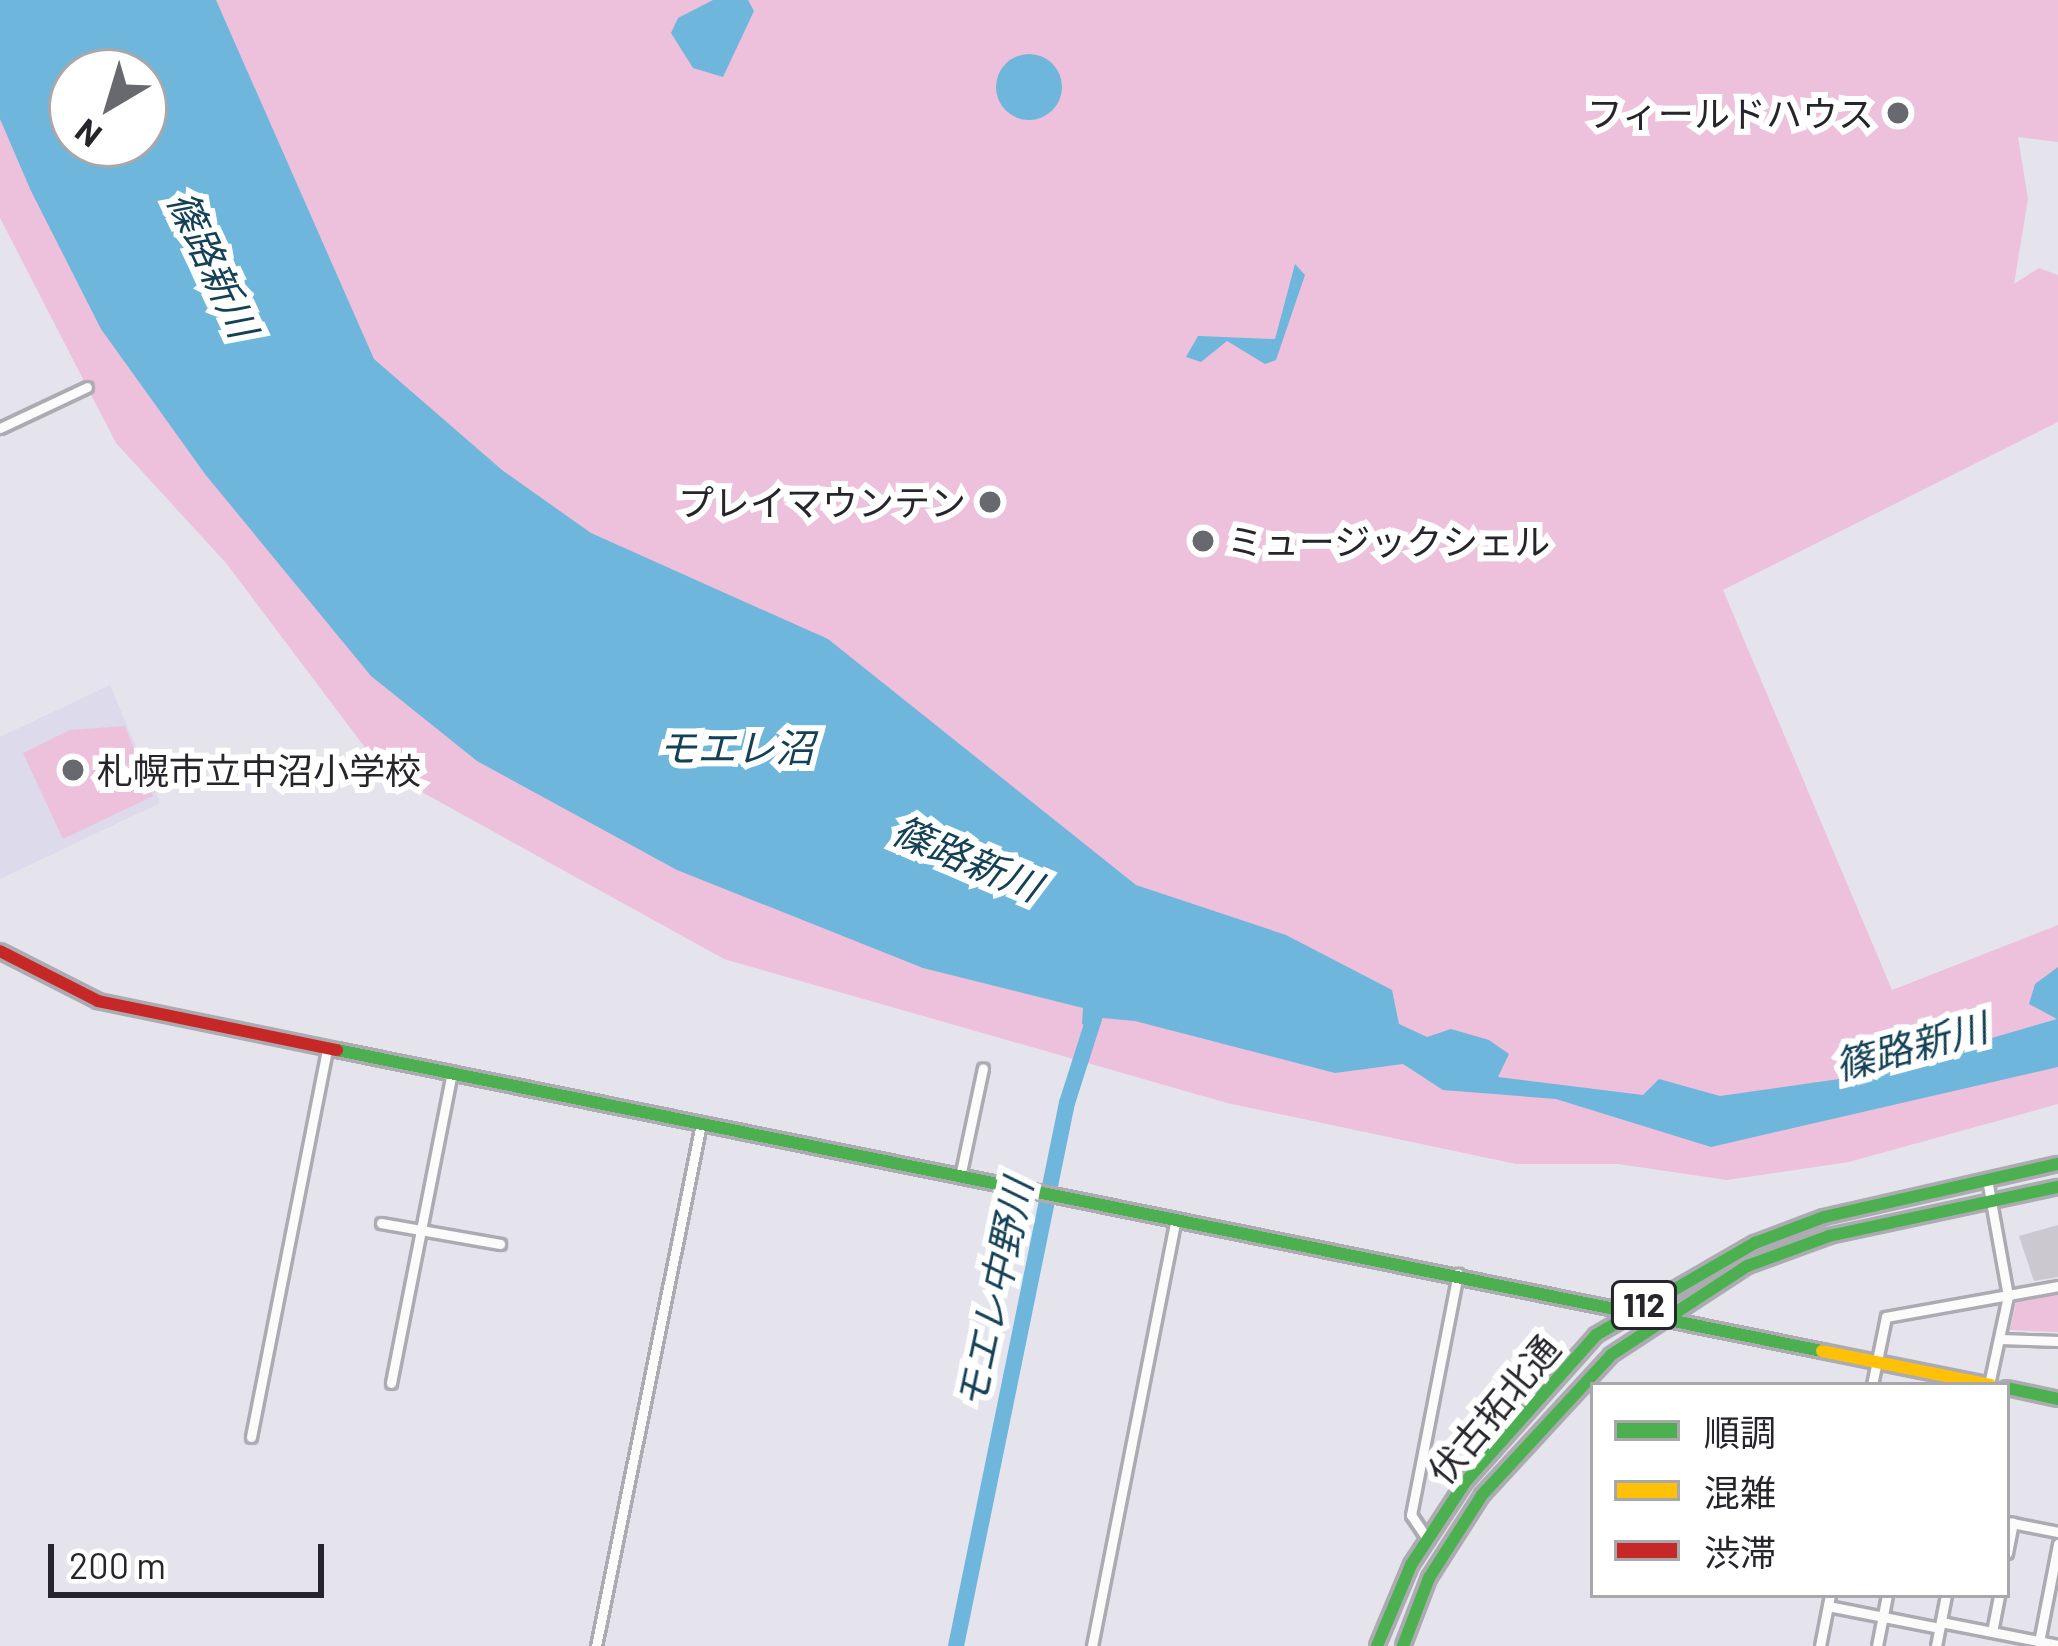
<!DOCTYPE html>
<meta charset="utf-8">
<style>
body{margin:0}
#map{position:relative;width:2058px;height:1646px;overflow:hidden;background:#e5e4ed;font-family:Barlow,"Noto Sans JP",sans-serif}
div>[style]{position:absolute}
.built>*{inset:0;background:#dcdaeb}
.green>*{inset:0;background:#edc0db}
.water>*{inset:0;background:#6eb6dc}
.round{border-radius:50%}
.river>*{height:16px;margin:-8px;padding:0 8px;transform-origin:8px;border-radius:8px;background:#6eb6dc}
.building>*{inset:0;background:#cbc8cf}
.roads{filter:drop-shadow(3px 0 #acabb2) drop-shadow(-3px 0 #acabb2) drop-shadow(0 3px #acabb2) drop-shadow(0 -3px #acabb2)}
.street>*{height:9px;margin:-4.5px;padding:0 4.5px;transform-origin:4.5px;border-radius:4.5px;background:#fbfbfc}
.fast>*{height:12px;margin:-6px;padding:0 6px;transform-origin:6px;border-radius:6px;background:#4caf50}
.slow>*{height:12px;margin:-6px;padding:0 6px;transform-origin:6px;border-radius:6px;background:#ffc107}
.jam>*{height:12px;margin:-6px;padding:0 6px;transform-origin:6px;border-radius:6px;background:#c62828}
.dots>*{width:33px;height:33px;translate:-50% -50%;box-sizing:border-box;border:6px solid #fff;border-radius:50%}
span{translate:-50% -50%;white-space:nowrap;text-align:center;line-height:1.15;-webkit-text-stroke:12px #fff;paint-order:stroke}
.shield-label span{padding:3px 9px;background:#fff;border:3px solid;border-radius:9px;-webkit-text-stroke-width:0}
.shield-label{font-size:33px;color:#25252b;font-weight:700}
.poi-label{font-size:36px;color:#25252b}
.right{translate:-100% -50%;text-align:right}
.left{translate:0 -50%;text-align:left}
.street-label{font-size:36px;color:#25252b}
.water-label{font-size:39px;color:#154156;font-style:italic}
.legend{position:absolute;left:1590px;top:1382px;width:420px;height:216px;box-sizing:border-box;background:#fff;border:3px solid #a8a8aa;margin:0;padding:15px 21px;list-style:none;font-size:36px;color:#25252b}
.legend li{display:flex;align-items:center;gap:24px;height:60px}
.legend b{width:60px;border:3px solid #a8a8aa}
.north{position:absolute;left:48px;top:48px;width:120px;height:120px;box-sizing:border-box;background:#fff;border:3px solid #a8a8aa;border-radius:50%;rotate:218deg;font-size:33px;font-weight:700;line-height:48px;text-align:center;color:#25252b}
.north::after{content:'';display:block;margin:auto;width:42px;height:54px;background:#68686f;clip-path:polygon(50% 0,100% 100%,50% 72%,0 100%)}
.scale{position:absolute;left:48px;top:1544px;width:276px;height:54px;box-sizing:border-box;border:6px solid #25252b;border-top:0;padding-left:15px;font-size:36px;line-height:42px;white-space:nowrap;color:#25252b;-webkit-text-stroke:9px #fff;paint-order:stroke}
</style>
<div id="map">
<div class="built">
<i style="clip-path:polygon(110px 685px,160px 803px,0 879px,0 737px)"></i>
</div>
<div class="green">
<i style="clip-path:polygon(evenodd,0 0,2058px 0,2058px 142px,2018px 137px,2028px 199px,2014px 284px,2039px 268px,2058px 275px,2058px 422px,1723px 590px,1892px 990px,2058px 925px,2058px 1104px,1849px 1162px,1727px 1180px,1618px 1164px,1516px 1164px,1227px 1103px,724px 959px,382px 770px,226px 563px,116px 443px,0 218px,0 0,72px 72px,144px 72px,144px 144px,72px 144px,72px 72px)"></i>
<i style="clip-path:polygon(125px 726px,153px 796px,63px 839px,23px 753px,70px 730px)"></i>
<i style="clip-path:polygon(2058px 1291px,2058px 1332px,2010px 1330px,2017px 1299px)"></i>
</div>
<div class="water">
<i style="clip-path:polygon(evenodd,0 0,216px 0,374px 359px,502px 470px,591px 533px,828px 639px,1136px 885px,1286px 935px,1392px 990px,1399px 1024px,1427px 1037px,1451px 1029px,1489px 1040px,1509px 1054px,1498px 1077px,1643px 1095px,1659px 1079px,1720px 1096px,1860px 1076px,2057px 1019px,2029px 1004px,2035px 984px,2058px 967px,2058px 1067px,1711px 1147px,1556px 1099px,1443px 1090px,1403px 1064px,1335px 1073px,1135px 1021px,1102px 1018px,1098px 1031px,1082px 1024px,1083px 1008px,923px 968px,677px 870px,477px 761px,371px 676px,205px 474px,101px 329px,31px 191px,0 119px,0 0,72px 72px,144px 72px,144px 144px,72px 144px,72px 72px)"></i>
<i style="clip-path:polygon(713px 0,748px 0,754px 11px,723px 77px,693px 68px,671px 33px,678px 18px)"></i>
<i class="round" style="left:996px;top:54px;width:66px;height:66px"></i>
<i style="clip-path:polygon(1295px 264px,1305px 275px,1276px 360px,1265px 364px,1227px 341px,1201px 362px,1186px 357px,1198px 336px,1275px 339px)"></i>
</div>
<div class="river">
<i style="left:956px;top:1646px;width:554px;rotate:-78.45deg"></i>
<i style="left:1067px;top:1103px;width:99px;rotate:-72.3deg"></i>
</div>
<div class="building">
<i style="clip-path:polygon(2058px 1225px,2058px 1277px,2034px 1281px,2019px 1236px)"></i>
</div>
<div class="roads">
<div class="street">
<i style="left:0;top:428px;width:96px;rotate:-25.2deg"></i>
<i style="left:960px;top:1177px;width:111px;rotate:-78.1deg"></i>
<i style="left:1987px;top:1179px;width:119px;rotate:79.8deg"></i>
<i style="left:2008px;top:1296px;width:91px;rotate:102.1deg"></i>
<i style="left:381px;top:1223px;width:121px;rotate:10deg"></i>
<i style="left:2000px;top:1339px;width:58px;rotate:2deg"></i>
<i style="left:391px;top:1383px;width:316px;rotate:-78.9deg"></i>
<i style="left:1872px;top:1385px;width:69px;rotate:-78.4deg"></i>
<i style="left:1886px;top:1317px;width:175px;rotate:-10.2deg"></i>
<i style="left:251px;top:1437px;width:396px;rotate:-78.9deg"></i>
<i style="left:2007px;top:1522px;width:52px;rotate:11.1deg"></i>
<i style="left:1428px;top:1540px;width:30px;rotate:-124deg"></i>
<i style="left:1411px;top:1515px;width:246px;rotate:-79deg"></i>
<i style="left:2007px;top:1553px;width:31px;rotate:-79deg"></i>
<i style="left:1828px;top:1606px;width:113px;rotate:11.2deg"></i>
<i style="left:1941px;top:1622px;width:119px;rotate:11.1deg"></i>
<i style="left:1992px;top:1632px;width:38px;rotate:-79deg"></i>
<i style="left:2039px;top:1642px;width:100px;rotate:-79deg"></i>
<i style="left:596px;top:1646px;width:532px;rotate:-78.63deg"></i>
<i style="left:1092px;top:1646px;width:433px;rotate:-78.9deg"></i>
<i style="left:1820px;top:1646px;width:52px;rotate:-78.9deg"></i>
<i style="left:1877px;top:1646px;width:52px;rotate:-78.9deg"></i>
<i style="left:1936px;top:1646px;width:52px;rotate:-78.9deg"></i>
</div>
<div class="fast">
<i style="left:337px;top:1050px;width:1515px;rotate:11.46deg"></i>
<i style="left:2007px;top:1388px;width:52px;rotate:12.2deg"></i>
<i style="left:1377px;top:1646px;width:88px;rotate:-67.2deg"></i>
<i style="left:1411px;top:1565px;width:100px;rotate:-56.8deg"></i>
<i style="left:1466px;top:1481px;width:195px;rotate:-48.3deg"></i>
<i style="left:1596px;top:1335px;width:184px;rotate:-30.1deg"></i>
<i style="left:1755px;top:1243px;width:74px;rotate:-20.6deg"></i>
<i style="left:1824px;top:1217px;width:240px;rotate:-12.8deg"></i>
<i style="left:1403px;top:1646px;width:73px;rotate:-69.1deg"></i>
<i style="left:1429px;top:1578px;width:98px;rotate:-57.4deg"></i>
<i style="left:1482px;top:1495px;width:190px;rotate:-47.3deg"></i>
<i style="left:1611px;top:1355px;width:163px;rotate:-33.2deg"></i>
<i style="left:1747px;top:1266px;width:87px;rotate:-20.1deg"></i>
<i style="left:1829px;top:1236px;width:234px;rotate:-12.1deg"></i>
</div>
<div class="slow">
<i style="left:1822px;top:1351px;width:172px;rotate:11.4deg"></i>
</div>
<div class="jam">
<i style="left:0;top:951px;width:110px;rotate:27deg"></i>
<i style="left:98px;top:1001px;width:244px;rotate:11.6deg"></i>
</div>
</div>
<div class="dots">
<i style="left:1898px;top:113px;background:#68686f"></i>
<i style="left:990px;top:502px;background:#68686f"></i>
<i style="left:1203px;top:541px;background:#68686f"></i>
<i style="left:73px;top:770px;background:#68686f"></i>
</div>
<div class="shield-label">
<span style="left:1644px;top:1305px">112</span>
</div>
<div class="poi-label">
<span class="right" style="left:1874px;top:113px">フィールドハウス</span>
<span class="right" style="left:966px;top:502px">プレイマウンテン</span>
<span class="left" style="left:1227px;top:541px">ミュージックシェル</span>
<span class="left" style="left:97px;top:770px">札幌市立中沼小学校</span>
</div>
<div class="street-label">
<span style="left:1493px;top:1409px;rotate:-50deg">伏古拓北通</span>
</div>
<div class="water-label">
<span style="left:213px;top:264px;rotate:65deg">篠路新川</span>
<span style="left:736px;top:747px">モエレ沼</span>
<span style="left:967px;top:858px;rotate:23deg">篠路新川</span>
<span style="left:1911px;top:1046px;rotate:-15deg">篠路新川</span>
<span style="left:994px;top:1294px;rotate:-78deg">モエレ中野川</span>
</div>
<ul class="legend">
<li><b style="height:15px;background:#4caf50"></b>順調</li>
<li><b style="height:15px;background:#ffc107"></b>混雑</li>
<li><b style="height:15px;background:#c62828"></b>渋滞</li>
</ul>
<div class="north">N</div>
<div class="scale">200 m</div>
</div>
